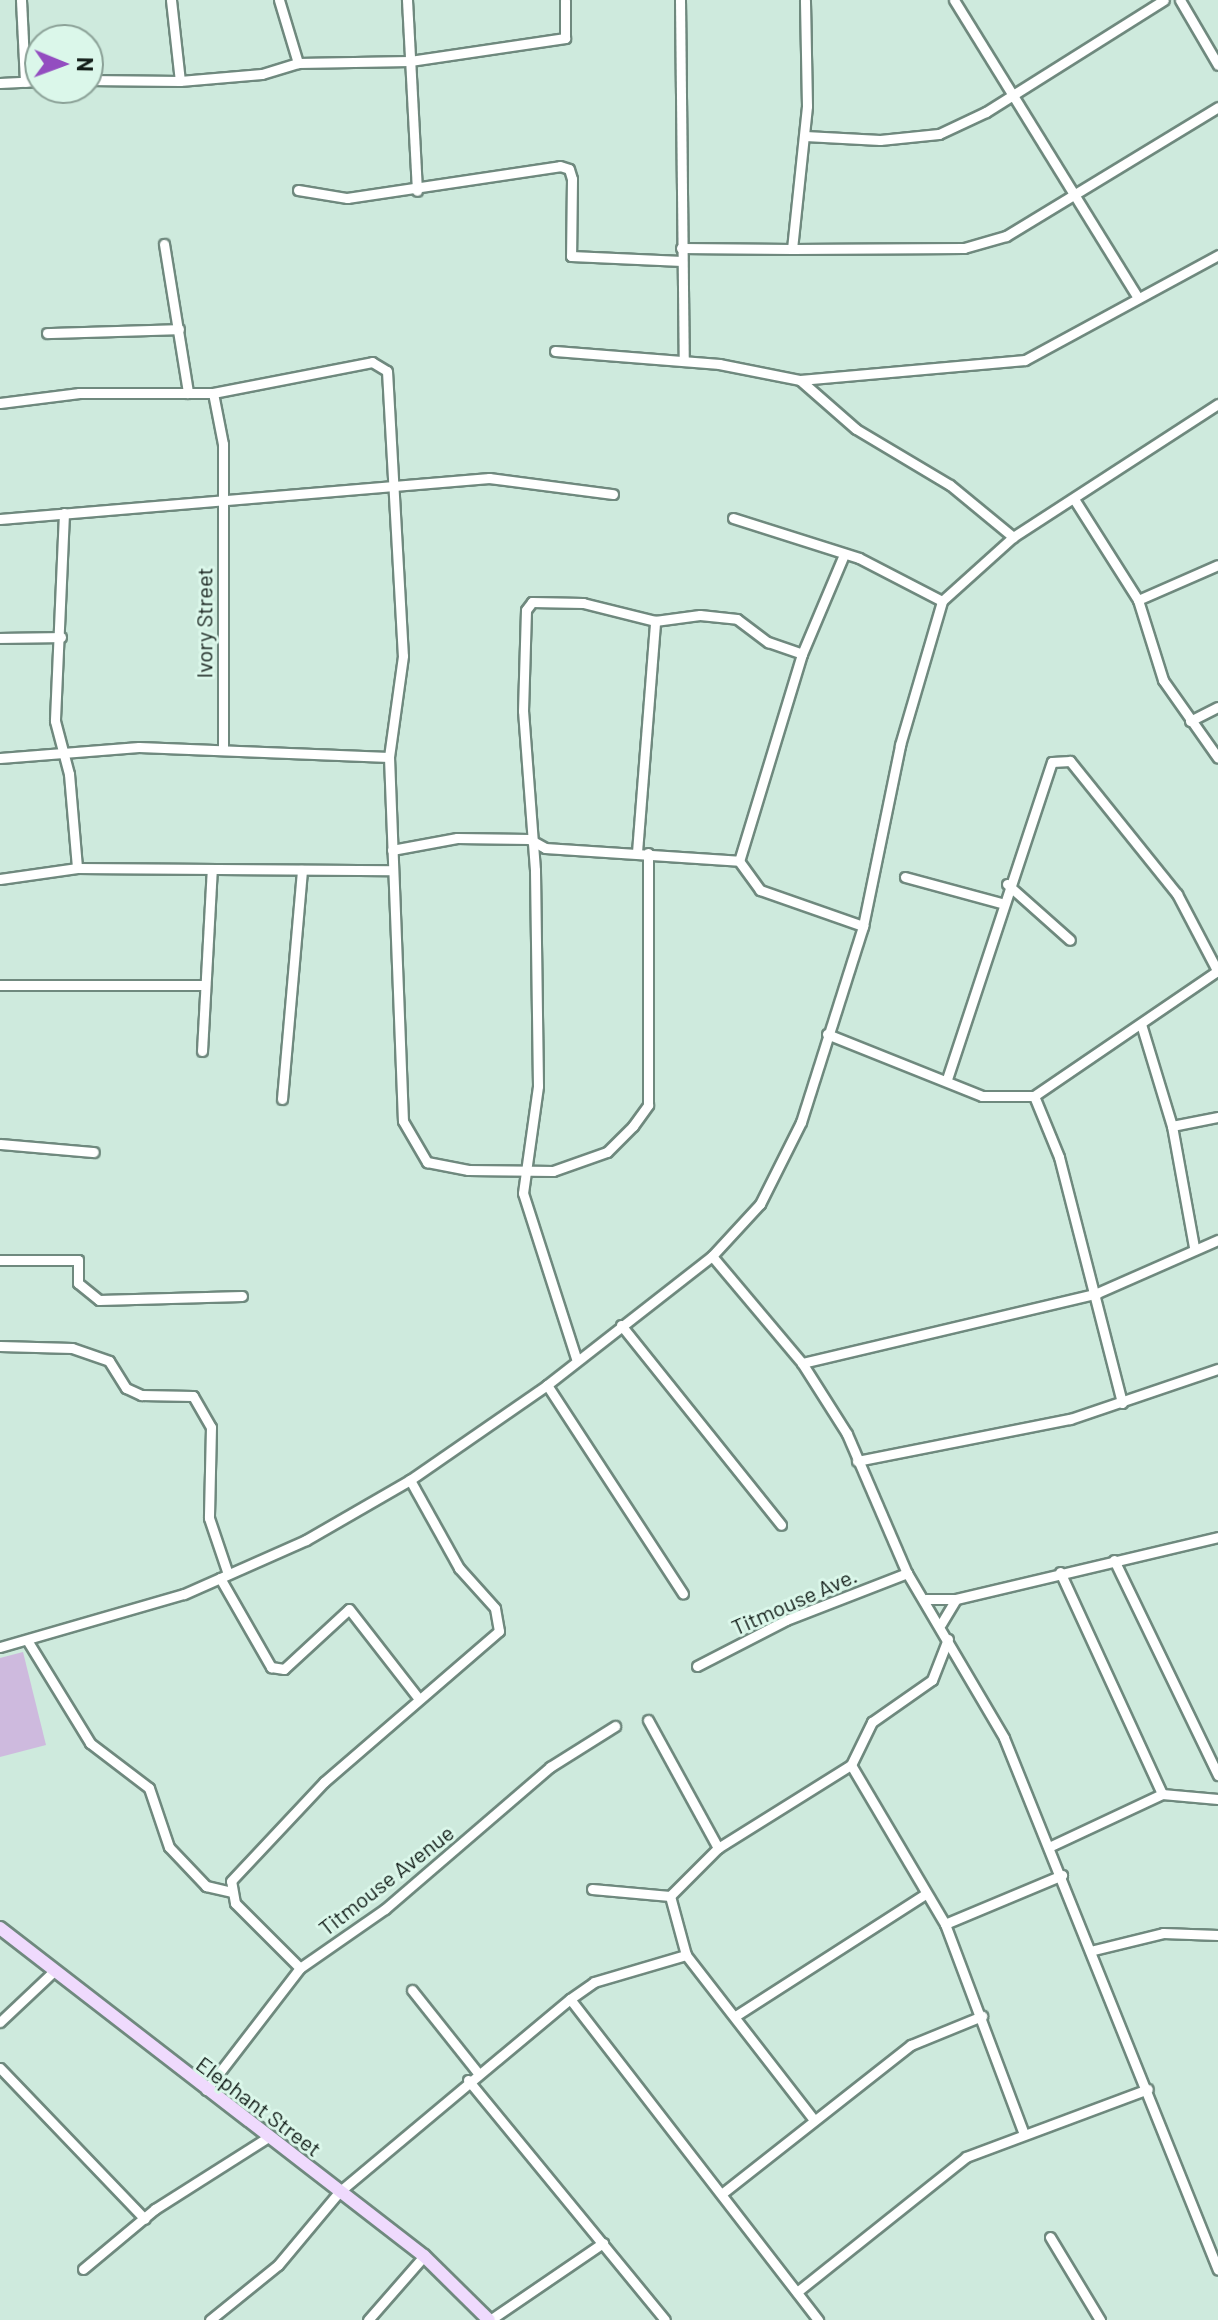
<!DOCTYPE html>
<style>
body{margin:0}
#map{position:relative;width:1218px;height:2320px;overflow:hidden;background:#ceeadd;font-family:Barlow,sans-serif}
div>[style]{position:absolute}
.green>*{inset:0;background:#cebade}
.roads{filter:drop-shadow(2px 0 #6f897e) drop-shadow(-2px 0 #6f897e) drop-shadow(0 2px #6f897e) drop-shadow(0 -2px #6f897e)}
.street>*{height:9px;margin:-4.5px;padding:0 4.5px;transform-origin:4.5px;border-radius:4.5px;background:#fff}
.secondary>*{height:12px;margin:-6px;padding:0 6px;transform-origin:6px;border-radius:6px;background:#efdafd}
span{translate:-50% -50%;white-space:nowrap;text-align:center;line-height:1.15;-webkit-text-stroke:6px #dbf7ea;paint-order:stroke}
.street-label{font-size:22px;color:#141f1a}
.north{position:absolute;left:24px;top:24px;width:80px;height:80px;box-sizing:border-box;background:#dbf7ea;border:2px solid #8ba197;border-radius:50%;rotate:91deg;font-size:22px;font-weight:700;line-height:32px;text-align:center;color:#141f1a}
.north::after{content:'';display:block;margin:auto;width:28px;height:36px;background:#934dc0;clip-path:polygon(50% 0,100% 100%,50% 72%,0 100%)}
</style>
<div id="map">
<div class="green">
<i style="clip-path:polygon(23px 1652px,46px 1745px,0 1757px,0 1658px)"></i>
</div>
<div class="roads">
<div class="street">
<i style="left:21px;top:0;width:82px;rotate:87.2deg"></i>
<i style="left:171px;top:0;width:81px;rotate:83.7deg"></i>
<i style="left:279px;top:0;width:66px;rotate:73.2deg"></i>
<i style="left:407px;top:0;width:191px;rotate:87deg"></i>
<i style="left:680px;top:0;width:361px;rotate:89.4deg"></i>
<i style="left:954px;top:0;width:348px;rotate:58.3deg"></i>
<i style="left:1180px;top:0;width:75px;rotate:59.7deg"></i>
<i style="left:88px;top:80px;width:92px;rotate:0.6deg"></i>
<i style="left:180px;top:81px;width:82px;rotate:-4.9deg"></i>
<i style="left:262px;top:74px;width:38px;rotate:-17deg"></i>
<i style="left:298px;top:63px;width:112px;rotate:-1deg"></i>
<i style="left:410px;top:61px;width:157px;rotate:-8.4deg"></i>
<i style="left:565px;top:38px;width:38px;rotate:-90deg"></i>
<i style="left:0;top:83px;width:40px;rotate:-2.9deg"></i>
<i style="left:805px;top:136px;width:75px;rotate:3.1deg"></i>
<i style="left:880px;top:140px;width:59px;rotate:-5.8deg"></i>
<i style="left:939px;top:134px;width:52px;rotate:-25.1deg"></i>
<i style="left:986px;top:112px;width:210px;rotate:-32.2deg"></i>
<i style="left:298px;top:190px;width:50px;rotate:9.3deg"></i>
<i style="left:347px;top:198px;width:215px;rotate:-8.5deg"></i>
<i style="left:560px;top:166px;width:9px;rotate:18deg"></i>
<i style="left:569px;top:169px;width:10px;rotate:73deg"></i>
<i style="left:572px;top:179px;width:77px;rotate:90.7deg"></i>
<i style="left:571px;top:256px;width:111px;rotate:2.6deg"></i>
<i style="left:164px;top:244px;width:151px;rotate:80.8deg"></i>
<i style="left:681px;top:248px;width:111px;rotate:0.5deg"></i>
<i style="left:792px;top:249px;width:144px;rotate:-84deg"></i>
<i style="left:807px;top:106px;width:106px;rotate:-91.1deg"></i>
<i style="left:792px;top:249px;width:172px;rotate:-0.3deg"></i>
<i style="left:964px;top:248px;width:44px;rotate:-15.9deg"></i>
<i style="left:1006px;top:236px;width:248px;rotate:-31.3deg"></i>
<i style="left:47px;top:333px;width:132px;rotate:-1.7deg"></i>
<i style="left:555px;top:351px;width:165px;rotate:4.5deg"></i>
<i style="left:719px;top:364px;width:83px;rotate:11.2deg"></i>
<i style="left:800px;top:380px;width:74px;rotate:41.2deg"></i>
<i style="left:856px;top:429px;width:109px;rotate:30.8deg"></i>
<i style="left:950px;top:485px;width:82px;rotate:39.5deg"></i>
<i style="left:800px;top:380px;width:226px;rotate:-5.1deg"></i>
<i style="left:1025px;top:360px;width:220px;rotate:-28.5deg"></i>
<i style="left:213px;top:393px;width:162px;rotate:-11deg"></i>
<i style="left:372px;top:362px;width:17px;rotate:31deg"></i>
<i style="left:387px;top:371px;width:285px;rotate:86.8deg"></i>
<i style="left:403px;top:656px;width:102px;rotate:97.9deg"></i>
<i style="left:389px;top:757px;width:364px;rotate:87.8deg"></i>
<i style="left:403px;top:1121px;width:48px;rotate:59.7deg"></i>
<i style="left:427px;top:1162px;width:42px;rotate:11deg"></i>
<i style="left:468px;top:1170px;width:85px;rotate:0.7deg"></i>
<i style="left:553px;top:1171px;width:57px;rotate:-19.4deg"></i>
<i style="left:607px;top:1152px;width:37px;rotate:-45deg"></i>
<i style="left:633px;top:1126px;width:26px;rotate:-54deg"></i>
<i style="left:648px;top:1105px;width:252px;rotate:-90deg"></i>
<i style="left:0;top:403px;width:80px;rotate:-7.2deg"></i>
<i style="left:79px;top:393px;width:134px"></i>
<i style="left:213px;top:393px;width:52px;rotate:78.9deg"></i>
<i style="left:223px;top:444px;width:303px;rotate:90deg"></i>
<i style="left:1074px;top:499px;width:120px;rotate:57.6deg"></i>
<i style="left:1138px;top:600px;width:84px;rotate:72.6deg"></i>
<i style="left:1163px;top:680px;width:95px;rotate:54.8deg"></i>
<i style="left:64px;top:513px;width:208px;rotate:92.5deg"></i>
<i style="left:55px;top:721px;width:55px;rotate:75.2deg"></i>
<i style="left:69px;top:774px;width:94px;rotate:85.1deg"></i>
<i style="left:733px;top:518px;width:132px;rotate:17.6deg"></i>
<i style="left:859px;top:558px;width:93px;rotate:27.4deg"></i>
<i style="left:0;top:519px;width:491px;rotate:-4.8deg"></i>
<i style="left:489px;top:478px;width:125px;rotate:7.4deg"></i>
<i style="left:1138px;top:600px;width:87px;rotate:-23.6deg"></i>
<i style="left:0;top:638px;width:61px;rotate:-0.9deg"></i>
<i style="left:802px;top:654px;width:105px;rotate:-67.1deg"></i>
<i style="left:1190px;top:721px;width:31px;rotate:-27deg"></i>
<i style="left:0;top:758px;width:139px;rotate:-4.5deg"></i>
<i style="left:139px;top:747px;width:250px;rotate:2.3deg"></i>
<i style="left:392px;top:850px;width:66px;rotate:-10.5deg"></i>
<i style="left:457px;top:838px;width:72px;rotate:0.8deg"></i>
<i style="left:529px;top:839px;width:18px;rotate:29deg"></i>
<i style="left:545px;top:848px;width:194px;rotate:3.8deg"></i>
<i style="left:637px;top:852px;width:232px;rotate:-85.5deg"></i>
<i style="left:905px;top:877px;width:99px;rotate:15.2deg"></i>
<i style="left:0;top:879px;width:78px;rotate:-8.1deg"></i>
<i style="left:77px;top:868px;width:316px;rotate:0.4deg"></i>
<i style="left:1007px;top:884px;width:84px;rotate:41.6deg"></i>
<i style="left:0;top:985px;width:205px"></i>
<i style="left:1141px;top:1024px;width:107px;rotate:73.1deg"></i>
<i style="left:1172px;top:1126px;width:123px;rotate:79.7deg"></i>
<i style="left:827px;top:1034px;width:167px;rotate:21.8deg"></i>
<i style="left:982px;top:1096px;width:52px"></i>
<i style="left:1034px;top:1096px;width:66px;rotate:67.7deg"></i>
<i style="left:1059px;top:1157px;width:254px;rotate:75.6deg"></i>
<i style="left:202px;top:1051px;width:182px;rotate:-86.9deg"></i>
<i style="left:947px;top:1079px;width:334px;rotate:-71.7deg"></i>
<i style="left:1052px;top:762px;width:18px;rotate:-3deg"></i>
<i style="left:1070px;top:761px;width:171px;rotate:51.2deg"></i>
<i style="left:1177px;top:894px;width:88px;rotate:62.3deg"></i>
<i style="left:1034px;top:1096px;width:222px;rotate:-34.3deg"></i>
<i style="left:282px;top:1099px;width:230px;rotate:-85deg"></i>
<i style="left:1172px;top:1126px;width:47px;rotate:-11.1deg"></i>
<i style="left:0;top:1144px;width:94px;rotate:4.9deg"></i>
<i style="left:712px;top:1256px;width:140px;rotate:49.9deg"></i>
<i style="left:802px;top:1363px;width:84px;rotate:57.6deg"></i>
<i style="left:847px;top:1434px;width:151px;rotate:66.7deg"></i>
<i style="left:907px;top:1573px;width:191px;rotate:59.5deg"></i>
<i style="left:1004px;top:1738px;width:573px;rotate:68.09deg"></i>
<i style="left:0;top:1260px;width:78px"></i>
<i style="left:78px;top:1260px;width:23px;rotate:90deg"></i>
<i style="left:78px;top:1283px;width:27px;rotate:39deg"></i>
<i style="left:99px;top:1300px;width:143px;rotate:-1.6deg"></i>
<i style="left:621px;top:1325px;width:256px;rotate:51.3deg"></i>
<i style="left:0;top:1346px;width:72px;rotate:1.6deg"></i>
<i style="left:72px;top:1348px;width:39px;rotate:19deg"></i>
<i style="left:109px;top:1361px;width:32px;rotate:58deg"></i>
<i style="left:126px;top:1388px;width:17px;rotate:25deg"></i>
<i style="left:141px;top:1395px;width:52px;rotate:1.1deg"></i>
<i style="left:193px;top:1396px;width:36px;rotate:60deg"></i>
<i style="left:211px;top:1427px;width:91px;rotate:91.3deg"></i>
<i style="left:209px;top:1518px;width:59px;rotate:71.3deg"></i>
<i style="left:576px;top:1358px;width:173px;rotate:-107.8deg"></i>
<i style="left:523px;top:1193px;width:108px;rotate:-82deg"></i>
<i style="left:538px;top:1086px;width:216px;rotate:-90.8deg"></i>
<i style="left:535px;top:870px;width:159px;rotate:-94.3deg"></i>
<i style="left:523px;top:711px;width:101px;rotate:-88.3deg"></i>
<i style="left:526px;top:610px;width:10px;rotate:-53deg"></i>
<i style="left:532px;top:602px;width:51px;rotate:1.1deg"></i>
<i style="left:583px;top:603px;width:74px;rotate:14deg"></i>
<i style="left:655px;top:621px;width:45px;rotate:-7.6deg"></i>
<i style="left:700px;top:615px;width:37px;rotate:6deg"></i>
<i style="left:737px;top:619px;width:39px;rotate:37deg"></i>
<i style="left:768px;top:642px;width:36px;rotate:19deg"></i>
<i style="left:802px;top:654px;width:216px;rotate:106.9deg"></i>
<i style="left:739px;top:861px;width:36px;rotate:54deg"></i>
<i style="left:760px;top:890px;width:109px;rotate:19.3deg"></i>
<i style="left:802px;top:1363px;width:303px;rotate:-13.3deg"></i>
<i style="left:1097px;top:1293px;width:132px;rotate:-23.7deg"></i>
<i style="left:547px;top:1385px;width:249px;rotate:56.9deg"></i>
<i style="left:857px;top:1461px;width:217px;rotate:-11.2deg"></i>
<i style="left:1070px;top:1419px;width:156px;rotate:-18.7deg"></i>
<i style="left:1114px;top:1560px;width:239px;rotate:64.2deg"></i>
<i style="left:1060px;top:1572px;width:244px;rotate:65.3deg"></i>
<i style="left:220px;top:1578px;width:103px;rotate:60.2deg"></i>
<i style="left:271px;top:1667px;width:13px;rotate:9deg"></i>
<i style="left:284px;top:1669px;width:88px;rotate:-42.7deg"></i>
<i style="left:349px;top:1609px;width:114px;rotate:52.1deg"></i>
<i style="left:926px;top:1599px;width:30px"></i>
<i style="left:956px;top:1599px;width:269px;rotate:-13.3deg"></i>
<i style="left:941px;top:1624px;width:29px;rotate:-59deg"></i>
<i style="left:27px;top:1640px;width:121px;rotate:58.5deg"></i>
<i style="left:90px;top:1743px;width:74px;rotate:37.3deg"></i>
<i style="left:149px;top:1788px;width:62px;rotate:71.3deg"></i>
<i style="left:169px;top:1847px;width:54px;rotate:46.5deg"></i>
<i style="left:206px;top:1886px;width:26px;rotate:13deg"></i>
<i style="left:0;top:1647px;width:191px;rotate:-16.1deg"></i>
<i style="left:184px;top:1594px;width:133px;rotate:-23.9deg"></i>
<i style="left:306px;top:1540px;width:120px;rotate:-30deg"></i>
<i style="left:410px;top:1480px;width:167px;rotate:-34.7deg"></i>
<i style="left:547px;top:1385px;width:209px;rotate:-38deg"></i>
<i style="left:712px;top:1256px;width:71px;rotate:-47.3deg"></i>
<i style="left:760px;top:1204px;width:92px;rotate:-63.4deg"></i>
<i style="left:801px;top:1122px;width:206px;rotate:-72.4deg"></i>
<i style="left:863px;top:926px;width:185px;rotate:-78.4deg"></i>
<i style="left:900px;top:745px;width:150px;rotate:-73.7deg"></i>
<i style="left:942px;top:601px;width:96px;rotate:-42deg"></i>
<i style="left:1013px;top:537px;width:244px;rotate:-33deg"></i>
<i style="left:697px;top:1666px;width:100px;rotate:-27.3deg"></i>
<i style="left:786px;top:1620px;width:130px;rotate:-21.2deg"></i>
<i style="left:648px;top:1720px;width:146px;rotate:61.3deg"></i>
<i style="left:851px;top:1765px;width:185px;rotate:59.4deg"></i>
<i style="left:945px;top:1924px;width:221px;rotate:69.4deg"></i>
<i style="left:1051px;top:1846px;width:123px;rotate:-25.1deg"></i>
<i style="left:1162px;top:1794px;width:56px;rotate:5.1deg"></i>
<i style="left:592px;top:1889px;width:78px;rotate:5.1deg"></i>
<i style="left:670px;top:1896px;width:68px;rotate:-45deg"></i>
<i style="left:718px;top:1848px;width:157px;rotate:-32deg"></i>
<i style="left:851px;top:1765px;width:48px;rotate:-64deg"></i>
<i style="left:872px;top:1722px;width:73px;rotate:-35deg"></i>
<i style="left:932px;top:1680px;width:44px;rotate:-68.7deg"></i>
<i style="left:670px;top:1896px;width:61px;rotate:74.8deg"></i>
<i style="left:686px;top:1955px;width:207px;rotate:52.2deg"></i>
<i style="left:945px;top:1924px;width:127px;rotate:-22.7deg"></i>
<i style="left:1094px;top:1950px;width:71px;rotate:-13.8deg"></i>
<i style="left:1163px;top:1933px;width:55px;rotate:2.1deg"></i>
<i style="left:300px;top:1968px;width:92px;rotate:-135deg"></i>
<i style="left:235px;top:1903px;width:22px;rotate:-100deg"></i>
<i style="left:231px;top:1881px;width:136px;rotate:-46.8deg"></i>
<i style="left:324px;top:1782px;width:231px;rotate:-40.8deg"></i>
<i style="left:499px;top:1631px;width:23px;rotate:-100deg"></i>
<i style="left:495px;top:1608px;width:54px;rotate:-132deg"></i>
<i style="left:459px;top:1568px;width:101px;rotate:-119.1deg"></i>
<i style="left:412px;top:1990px;width:106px;rotate:51.5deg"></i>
<i style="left:570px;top:1999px;width:406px;rotate:52.3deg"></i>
<i style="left:737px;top:2015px;width:222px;rotate:-32.7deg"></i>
<i style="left:0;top:2022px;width:73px;rotate:-43.3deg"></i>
<i style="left:0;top:2068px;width:209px;rotate:46.2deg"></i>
<i style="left:468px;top:2080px;width:310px;rotate:50.6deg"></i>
<i style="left:206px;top:2090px;width:154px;rotate:-52.4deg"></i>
<i style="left:300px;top:1968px;width:103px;rotate:-34.8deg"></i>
<i style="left:385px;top:1909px;width:218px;rotate:-40.7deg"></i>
<i style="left:550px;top:1767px;width:77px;rotate:-32.2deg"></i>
<i style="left:724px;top:2192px;width:238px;rotate:-38.2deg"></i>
<i style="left:911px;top:2045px;width:77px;rotate:-22.2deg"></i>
<i style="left:1050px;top:2237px;width:97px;rotate:58.9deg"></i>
<i style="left:83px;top:2269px;width:94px;rotate:-39.8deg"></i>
<i style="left:155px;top:2209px;width:133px;rotate:-32.4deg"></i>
<i style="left:797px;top:2292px;width:216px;rotate:-38.6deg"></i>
<i style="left:966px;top:2157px;width:194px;rotate:-20.5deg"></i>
<i style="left:210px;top:2320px;width:87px;rotate:-39deg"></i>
<i style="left:278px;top:2265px;width:95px;rotate:-50.1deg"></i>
<i style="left:339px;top:2192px;width:301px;rotate:-39.9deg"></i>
<i style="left:570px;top:1999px;width:29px;rotate:-35deg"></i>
<i style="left:594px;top:1982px;width:96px;rotate:-16.4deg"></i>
<i style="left:368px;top:2320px;width:85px;rotate:-48.8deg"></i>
<i style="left:490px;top:2320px;width:137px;rotate:-34.3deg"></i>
</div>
<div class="secondary">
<i style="left:0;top:1928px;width:536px;rotate:37.72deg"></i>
<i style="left:424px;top:2256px;width:91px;rotate:44.6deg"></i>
</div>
</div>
<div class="street-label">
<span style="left:204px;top:623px;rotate:-90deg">Ivory Street</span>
<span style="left:794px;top:1601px;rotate:-24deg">Titmouse Ave.</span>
<span style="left:386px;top:1880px;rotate:-38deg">Titmouse Avenue</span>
<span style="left:259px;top:2106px;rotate:37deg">Elephant Street</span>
</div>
<div class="north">N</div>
</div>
